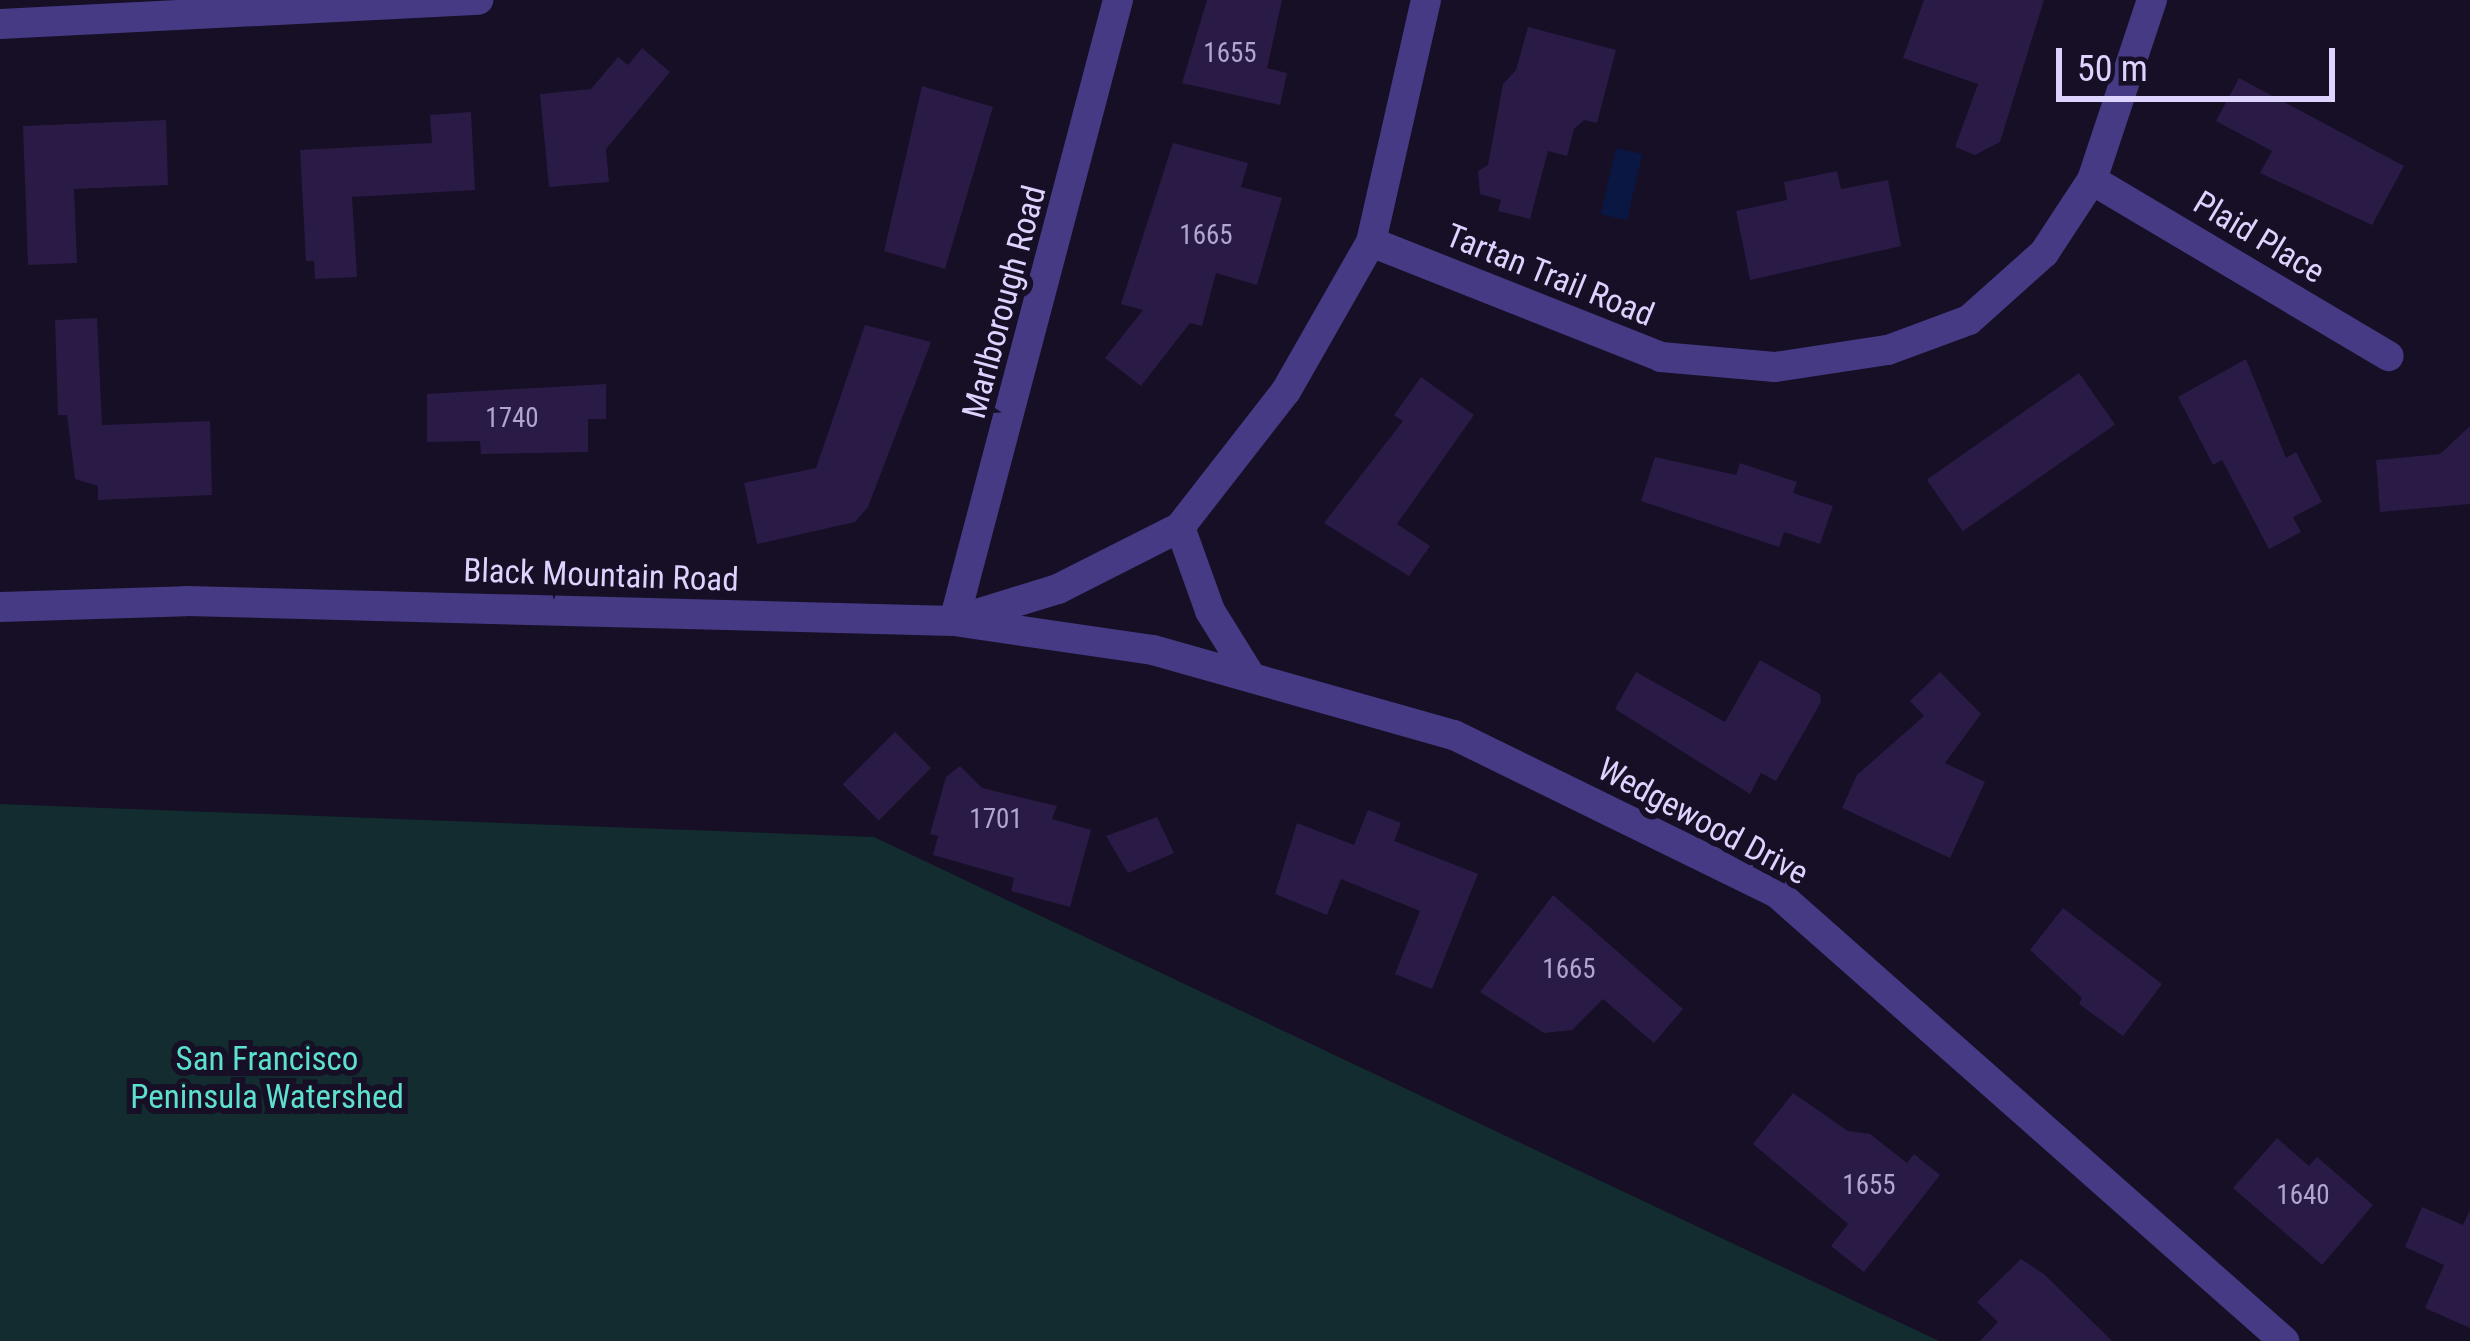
<!DOCTYPE html>
<style>
body{margin:0}
#map{position:relative;width:2470px;height:1341px;overflow:hidden;background:#160f25;font-family:"Roboto Condensed",sans-serif}
div>[style]{position:absolute}
.green>*{inset:0;background:#122c2f}
.water>*{inset:0;background:#0a1743;transform-origin:0 0}
.building>*{inset:0;background:#291b46;transform-origin:0 0}
.minor>*{height:30px;margin:-15px;padding:0 15px;transform-origin:15px;border-radius:15px;background:#463a84}
span{translate:-50% -50%;white-space:nowrap;text-align:center;line-height:1.15;-webkit-text-stroke:12px #160f25;paint-order:stroke}
.number-label{font-size:27px;color:#b1a5d1}
.number-label span{-webkit-text-stroke-width:0}
.street-label{font-size:33px;color:#ded3ff}
.park-label{font-size:33px;color:#5ee0d1}
.scale{position:absolute;left:2056px;top:48px;width:279px;height:54px;box-sizing:border-box;border:6px solid #ded3ff;border-top:0;padding-left:15px;font-size:36px;line-height:42px;white-space:nowrap;color:#ded3ff;-webkit-text-stroke:9px #160f25;paint-order:stroke}
</style>
<div id="map">
<div class="green">
<i style="clip-path:polygon(0 804px,874px 837px,1939px 1341px,0 1341px)"></i>
</div>
<div class="water">
<i style="left:1616px;top:148px;width:27px;height:68px;rotate:13deg"></i>
</div>
<div class="building">
<i style="clip-path:polygon(1207px 0,1282px 0,1267px 68px,1287px 73px,1280px 105px,1182px 83px)"></i>
<i style="clip-path:polygon(1924px 0,2044px 0,2000px 142px,1975px 155px,1955px 147px,1978px 84px,1903px 58px)"></i>
<i style="clip-path:polygon(1528px 27px,1616px 50px,1597px 123px,1584px 120px,1574px 129px,1567px 156px,1548px 151px,1530px 219px,1498px 211px,1501px 200px,1480px 194px,1478px 171px,1488px 165px,1503px 84px,1516px 70px)"></i>
<i style="clip-path:polygon(642px 48px,670px 72px,606px 149px,609px 182px,549px 187px,540px 94px,591px 89px,618px 57px,628px 65px)"></i>
<i style="clip-path:polygon(2239px 78px,2404px 166px,2372px 225px,2260px 173px,2272px 151px,2216px 121px)"></i>
<i style="clip-path:polygon(922px 86px,993px 107px,945px 269px,884px 251px)"></i>
<i style="clip-path:polygon(471px 112px,475px 190px,352px 197px,357px 277px,315px 279px,314px 261px,306px 261px,300px 150px,432px 143px,430px 115px)"></i>
<i style="clip-path:polygon(166px 120px,168px 185px,74px 189px,77px 263px,28px 265px,23px 126px)"></i>
<i style="clip-path:polygon(1173px 143px,1248px 163px,1241px 187px,1282px 198px,1257px 285px,1216px 273px,1202px 326px,1190px 323px,1141px 386px,1105px 358px,1143px 310px,1121px 304px)"></i>
<i style="clip-path:polygon(1837px 171px,1841px 189px,1888px 180px,1901px 246px,1750px 280px,1736px 211px,1787px 200px,1784px 182px)"></i>
<i style="clip-path:polygon(97px 318px,102px 425px,210px 421px,212px 495px,98px 500px,98px 486px,75px 479px,67px 415px,58px 415px,55px 320px)"></i>
<i style="clip-path:polygon(865px 325px,931px 342px,868px 507px,855px 522px,757px 544px,744px 483px,816px 468px)"></i>
<i style="clip-path:polygon(2246px 359px,2286px 458px,2296px 452px,2322px 502px,2293px 517px,2301px 532px,2269px 549px,2222px 460px,2213px 465px,2178px 397px)"></i>
<i style="left:2079px;top:373px;width:63px;height:186px;rotate:55deg"></i>
<i style="clip-path:polygon(1421px 377px,1474px 415px,1397px 524px,1430px 546px,1409px 576px,1324px 523px,1403px 421px,1394px 415px)"></i>
<i style="clip-path:polygon(606px 384px,606px 419px,588px 419px,588px 452px,481px 454px,480px 441px,427px 442px,427px 394px)"></i>
<i style="clip-path:polygon(2470px 426px,2470px 504px,2380px 512px,2376px 460px,2440px 454px)"></i>
<i style="clip-path:polygon(1655px 457px,1736px 475px,1740px 463px,1797px 482px,1793px 493px,1833px 506px,1820px 544px,1784px 532px,1779px 547px,1641px 501px)"></i>
<i style="clip-path:polygon(1760px 660px,1820px 694px,1821px 702px,1776px 781px,1761px 773px,1750px 794px,1615px 709px,1636px 672px,1725px 722px)"></i>
<i style="clip-path:polygon(1940px 672px,1981px 714px,1945px 763px,1985px 782px,1950px 858px,1842px 808px,1857px 775px,1924px 716px,1910px 701px)"></i>
<i style="left:895px;top:732px;width:51px;height:74px;rotate:45deg"></i>
<i style="clip-path:polygon(960px 766px,982px 788px,1057px 806px,1052px 819px,1091px 830px,1070px 907px,1011px 891px,1014px 878px,933px 855px,938px 836px,930px 834px,946px 777px)"></i>
<i style="clip-path:polygon(1368px 810px,1401px 823px,1394px 841px,1478px 874px,1432px 989px,1395px 974px,1420px 911px,1341px 879px,1327px 915px,1275px 894px,1297px 823px,1354px 845px)"></i>
<i style="clip-path:polygon(1157px 817px,1174px 853px,1128px 873px,1106px 836px)"></i>
<i style="clip-path:polygon(1553px 895px,1683px 1009px,1654px 1043px,1603px 999px,1572px 1030px,1544px 1033px,1480px 992px)"></i>
<i style="clip-path:polygon(2063px 908px,2162px 984px,2123px 1036px,2079px 1004px,2082px 998px,2030px 950px)"></i>
<i style="clip-path:polygon(1793px 1093px,1848px 1131px,1870px 1134px,1907px 1163px,1914px 1154px,1940px 1175px,1864px 1272px,1831px 1246px,1848px 1224px,1753px 1144px)"></i>
<i style="clip-path:polygon(2277px 1138px,2309px 1166px,2317px 1157px,2373px 1205px,2322px 1265px,2233px 1188px)"></i>
<i style="clip-path:polygon(2422px 1207px,2463px 1225px,2470px 1210px,2470px 1328px,2425px 1308px,2444px 1265px,2405px 1247px)"></i>
<i style="clip-path:polygon(2021px 1259px,2045px 1275px,2112px 1341px,1980px 1341px,1998px 1322px,1977px 1302px)"></i>
</div>
<div class="minor">
<i style="left:1118px;top:0;width:642px;rotate:104.79deg"></i>
<i style="left:954px;top:621px;width:201px;rotate:8.3deg"></i>
<i style="left:1153px;top:650px;width:313px;rotate:15.8deg"></i>
<i style="left:1454px;top:735px;width:360px;rotate:26.1deg"></i>
<i style="left:1777px;top:893px;width:677px;rotate:41.46deg"></i>
<i style="left:0;top:24px;width:479px;rotate:-2.9deg"></i>
<i style="left:2092px;top:180px;width:345px;rotate:30.7deg"></i>
<i style="left:1371px;top:242px;width:312px;rotate:21.6deg"></i>
<i style="left:1661px;top:357px;width:114px;rotate:5deg"></i>
<i style="left:1775px;top:367px;width:114px;rotate:-8.6deg"></i>
<i style="left:1888px;top:350px;width:86px;rotate:-20.3deg"></i>
<i style="left:1969px;top:320px;width:101px;rotate:-41.8deg"></i>
<i style="left:2044px;top:253px;width:87px;rotate:-56.7deg"></i>
<i style="left:2092px;top:180px;width:190px;rotate:-71.6deg"></i>
<i style="left:1180px;top:527px;width:89px;rotate:70.3deg"></i>
<i style="left:1210px;top:611px;width:72px;rotate:58.1deg"></i>
<i style="left:0;top:607px;width:186px;rotate:-1.8deg"></i>
<i style="left:186px;top:601px;width:768px;rotate:1.49deg"></i>
<i style="left:954px;top:621px;width:109px;rotate:-17.1deg"></i>
<i style="left:1058px;top:589px;width:137px;rotate:-26.9deg"></i>
<i style="left:1180px;top:527px;width:172px;rotate:-52.1deg"></i>
<i style="left:1286px;top:391px;width:172px;rotate:-60.3deg"></i>
<i style="left:1371px;top:242px;width:248px;rotate:-77.2deg"></i>
</div>
<div class="number-label">
<span style="left:1230px;top:54px">1655</span>
<span style="left:1206px;top:236px">1665</span>
<span style="left:512px;top:419px">1740</span>
<span style="left:996px;top:820px">1701</span>
<span style="left:1569px;top:970px">1665</span>
<span style="left:1869px;top:1186px">1655</span>
<span style="left:2303px;top:1196px">1640</span>
</div>
<div class="street-label">
<span style="left:2259px;top:237px;rotate:31deg">Plaid Place</span>
<span style="left:1550px;top:275px;rotate:22deg">Tartan Trail Road</span>
<span style="left:1004px;top:302px;rotate:-75deg">Marlborough Road</span>
<span style="left:601px;top:575px;rotate:2deg">Black Mountain Road</span>
<span style="left:1703px;top:821px;rotate:28deg">Wedgewood Drive</span>
</div>
<div class="park-label">
<span style="left:267px;top:1078px">San Francisco<br>Peninsula Watershed</span>
</div>
<div class="scale">50 m</div>
</div>
